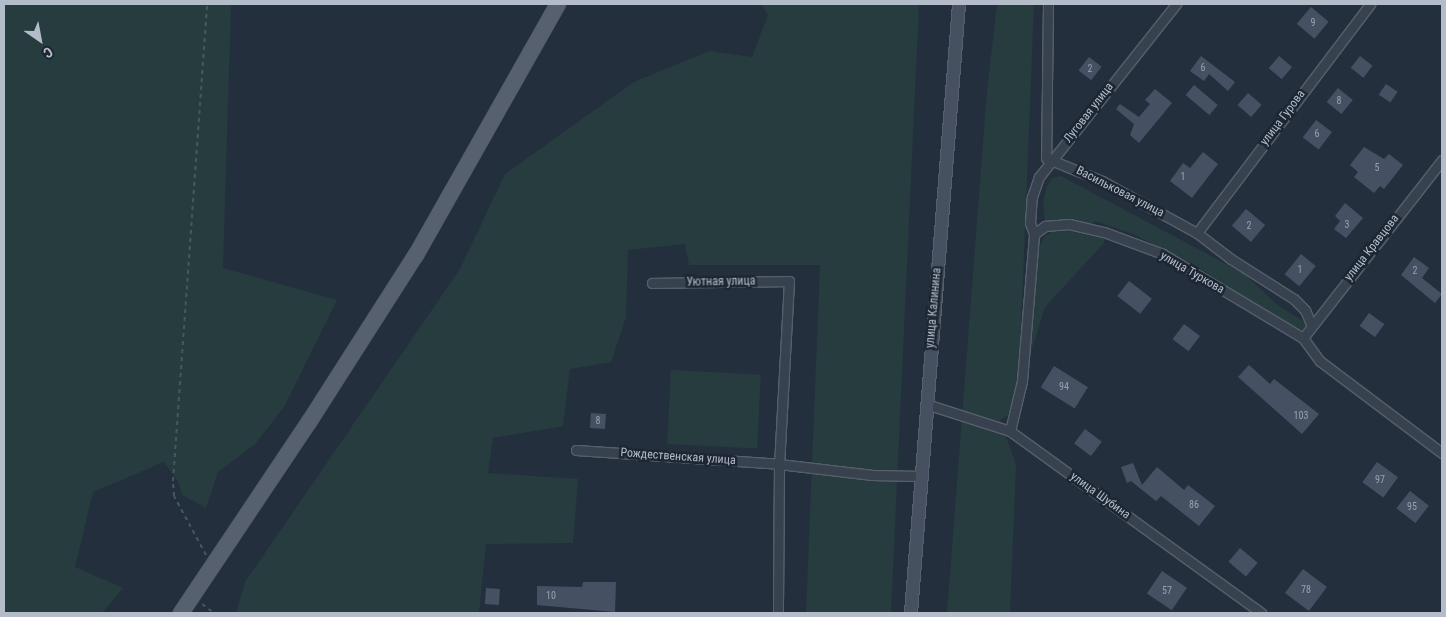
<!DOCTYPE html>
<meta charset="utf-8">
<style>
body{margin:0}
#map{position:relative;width:1446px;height:617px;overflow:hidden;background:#242f3e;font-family:"Roboto Condensed",sans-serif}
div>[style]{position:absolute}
.green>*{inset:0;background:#263c3f;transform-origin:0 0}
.building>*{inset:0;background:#455162;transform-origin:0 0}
.path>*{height:2px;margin-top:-1px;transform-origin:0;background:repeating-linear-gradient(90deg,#44595c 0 4px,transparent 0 8px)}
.roads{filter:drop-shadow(1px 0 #565f6c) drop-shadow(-1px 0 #565f6c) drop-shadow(0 1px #565f6c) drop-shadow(0 -1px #565f6c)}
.street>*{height:9px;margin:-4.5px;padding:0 4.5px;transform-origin:4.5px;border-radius:4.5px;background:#38414e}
.secondary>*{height:12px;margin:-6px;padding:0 6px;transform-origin:6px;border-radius:6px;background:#465061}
.primary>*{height:14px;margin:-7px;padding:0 7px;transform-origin:7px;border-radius:7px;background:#56606e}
span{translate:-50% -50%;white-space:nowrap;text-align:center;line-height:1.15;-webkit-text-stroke:5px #1d2633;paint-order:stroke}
.number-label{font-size:10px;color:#98a1af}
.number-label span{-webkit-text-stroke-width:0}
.street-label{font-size:12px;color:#b4bcc9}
.frame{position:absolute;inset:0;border:5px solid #b4bcc9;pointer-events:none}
.north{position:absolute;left:15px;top:15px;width:50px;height:50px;-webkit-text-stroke:4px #1d2633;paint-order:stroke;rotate:147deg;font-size:14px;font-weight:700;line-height:20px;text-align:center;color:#b4bcc9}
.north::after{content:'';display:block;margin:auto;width:18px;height:22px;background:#b4bcc9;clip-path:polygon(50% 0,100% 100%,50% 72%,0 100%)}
</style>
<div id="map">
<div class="green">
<i style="clip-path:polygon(4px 4px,231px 4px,223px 268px,337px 300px,284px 407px,255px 444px,218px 472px,206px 508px,182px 495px,178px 481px,164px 462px,93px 492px,75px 567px,123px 588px,102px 613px,4px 613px)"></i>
<i style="clip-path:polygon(762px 4px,919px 4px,891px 613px,806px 613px,820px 265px,689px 265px,685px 244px,628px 250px,626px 317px,611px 362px,570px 369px,563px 426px,493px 438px,488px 473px,578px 479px,573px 543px,486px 544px,479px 613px,236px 613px,245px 582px,460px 269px,505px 174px,634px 82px,709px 51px,752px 57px,768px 15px)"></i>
<i style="clip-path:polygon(997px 4px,1034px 4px,1019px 379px,1008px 415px,1000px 420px,1016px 465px,1010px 613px,947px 613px,987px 91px)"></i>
<i style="clip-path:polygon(1061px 176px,1243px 273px,1279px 306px,1309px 325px,1301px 330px,1285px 323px,1191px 263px,1133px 234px,1095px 221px,1091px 225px,1068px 220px,1045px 221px,1043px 201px,1047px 186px,1052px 178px)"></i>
<i style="clip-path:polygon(1056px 229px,1104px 237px,1104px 243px,1045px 307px,1031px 352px,1029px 343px,1039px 248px,1045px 236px)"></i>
<i style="left:671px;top:370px;width:90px;height:74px;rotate:3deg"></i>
</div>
<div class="building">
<i style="left:1311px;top:7px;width:23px;height:22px;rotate:40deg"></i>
<i style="clip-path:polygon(1201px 56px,1235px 82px,1228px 91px,1209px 74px,1204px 81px,1190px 71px)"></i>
<i style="left:1279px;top:56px;width:17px;height:16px;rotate:40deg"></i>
<i style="left:1360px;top:56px;width:16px;height:15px;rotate:38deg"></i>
<i style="left:1089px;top:57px;width:16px;height:17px;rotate:38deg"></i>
<i style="left:1386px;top:84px;width:14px;height:13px;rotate:34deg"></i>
<i style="left:1194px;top:85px;width:31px;height:13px;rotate:40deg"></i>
<i style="left:1338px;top:88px;width:19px;height:18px;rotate:39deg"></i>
<i style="clip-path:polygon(1155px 89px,1172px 103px,1139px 143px,1130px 135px,1134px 124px,1116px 109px,1120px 104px,1139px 117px,1150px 104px,1145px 100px)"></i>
<i style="left:1248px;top:93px;width:18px;height:16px;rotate:41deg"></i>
<i style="left:1316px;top:120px;width:20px;height:22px;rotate:37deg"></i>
<i style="clip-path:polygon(1364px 147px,1384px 159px,1389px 154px,1403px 165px,1384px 189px,1380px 186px,1374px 193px,1354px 177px,1358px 172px,1350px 165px)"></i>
<i style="clip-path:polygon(1203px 152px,1218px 164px,1192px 198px,1170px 181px,1183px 163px,1190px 168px)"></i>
<i style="clip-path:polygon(1345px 203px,1363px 218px,1346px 238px,1334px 229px,1340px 221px,1335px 216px)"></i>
<i style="left:1246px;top:209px;width:25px;height:22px;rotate:40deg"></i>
<i style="left:1301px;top:254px;width:19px;height:26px;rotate:39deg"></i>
<i style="clip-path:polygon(1414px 257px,1429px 268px,1422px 278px,1442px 294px,1435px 303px,1401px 275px)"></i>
<i style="left:1129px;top:281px;width:29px;height:19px;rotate:38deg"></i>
<i style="left:1369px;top:313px;width:19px;height:16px;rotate:36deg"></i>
<i style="left:1184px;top:324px;width:20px;height:19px;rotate:37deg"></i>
<i style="clip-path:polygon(1249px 365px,1270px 384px,1274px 379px,1319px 414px,1302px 434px,1238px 377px)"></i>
<i style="left:1054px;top:366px;width:40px;height:25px;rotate:32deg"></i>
<i style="left:591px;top:413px;width:15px;height:15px;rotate:4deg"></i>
<i style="left:1085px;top:429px;width:21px;height:18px;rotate:37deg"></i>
<i style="left:1377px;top:462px;width:26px;height:25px;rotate:36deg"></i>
<i style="clip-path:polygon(1133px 463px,1142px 485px,1157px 467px,1184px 490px,1188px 485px,1215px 506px,1199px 526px,1161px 496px,1156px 501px,1131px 481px,1127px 483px,1121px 467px)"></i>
<i style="left:1410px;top:491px;width:24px;height:22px;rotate:38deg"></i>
<i style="left:1240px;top:548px;width:23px;height:18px;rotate:40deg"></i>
<i style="left:1303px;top:569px;width:30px;height:30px;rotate:37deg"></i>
<i style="left:1162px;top:571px;width:30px;height:27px;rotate:34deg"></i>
<i style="clip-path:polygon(583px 582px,616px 582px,615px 612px,537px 605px,537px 586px,582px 587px)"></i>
<i style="left:486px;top:588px;width:14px;height:16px;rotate:4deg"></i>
</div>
<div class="path">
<i style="left:206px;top:555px;width:67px;rotate:-118.5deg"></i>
<i style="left:174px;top:496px;width:15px;rotate:-94deg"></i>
<i style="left:173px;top:481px;width:478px;rotate:-85.9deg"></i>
<i style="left:202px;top:604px;width:15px;rotate:37deg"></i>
</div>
<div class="roads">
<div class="street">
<i style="left:1048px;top:4px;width:154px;rotate:90.7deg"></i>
<i style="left:1046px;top:158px;width:61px;rotate:22.3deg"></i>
<i style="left:1102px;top:181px;width:108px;rotate:28.7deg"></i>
<i style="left:1197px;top:233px;width:43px;rotate:37.4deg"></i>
<i style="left:1231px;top:259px;width:75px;rotate:32.4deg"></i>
<i style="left:1294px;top:299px;width:16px;rotate:45deg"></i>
<i style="left:1305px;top:310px;width:15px;rotate:67deg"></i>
<i style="left:1197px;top:233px;width:287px;rotate:-52.9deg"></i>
<i style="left:1034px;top:234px;width:12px;rotate:-110deg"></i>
<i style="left:1030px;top:223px;width:26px;rotate:-86deg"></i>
<i style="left:1032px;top:197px;width:21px;rotate:-71deg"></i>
<i style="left:1039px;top:177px;width:221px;rotate:-51.6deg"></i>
<i style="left:652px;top:283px;width:137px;rotate:-0.8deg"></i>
<i style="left:789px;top:281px;width:183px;rotate:93.1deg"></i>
<i style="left:779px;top:464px;width:149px;rotate:90.4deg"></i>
<i style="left:1303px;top:338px;width:226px;rotate:-52deg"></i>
<i style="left:926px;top:404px;width:88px;rotate:17.8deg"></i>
<i style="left:1010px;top:431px;width:310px;rotate:35.9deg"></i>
<i style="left:1010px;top:431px;width:51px;rotate:-76.5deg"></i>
<i style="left:1022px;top:381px;width:147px;rotate:-85.3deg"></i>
<i style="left:1034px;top:234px;width:14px;rotate:-36deg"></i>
<i style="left:1045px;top:226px;width:24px;rotate:-5deg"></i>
<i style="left:1069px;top:224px;width:36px;rotate:13deg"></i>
<i style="left:1104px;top:232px;width:63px;rotate:20.4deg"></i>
<i style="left:1163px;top:254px;width:163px;rotate:31deg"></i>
<i style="left:1303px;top:338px;width:29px;rotate:54deg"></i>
<i style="left:1320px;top:361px;width:153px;rotate:37deg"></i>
<i style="left:576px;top:450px;width:203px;rotate:3.9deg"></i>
<i style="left:779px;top:464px;width:94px;rotate:6.7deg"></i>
<i style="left:872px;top:475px;width:49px;rotate:1.2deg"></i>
</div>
<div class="secondary">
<i style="left:911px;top:613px;width:611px;rotate:-85.49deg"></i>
</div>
<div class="primary">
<i style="left:181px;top:613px;width:230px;rotate:-56.2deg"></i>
<i style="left:309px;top:422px;width:198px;rotate:-57.4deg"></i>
<i style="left:416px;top:255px;width:288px;rotate:-60.5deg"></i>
</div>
</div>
<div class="number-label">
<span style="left:1313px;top:23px">9</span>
<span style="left:1203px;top:68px">6</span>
<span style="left:1090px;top:69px">2</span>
<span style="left:1339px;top:101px">8</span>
<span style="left:1317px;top:134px">6</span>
<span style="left:1377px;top:168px">5</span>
<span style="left:1183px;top:177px">1</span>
<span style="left:1347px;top:225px">3</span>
<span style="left:1249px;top:226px">2</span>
<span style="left:1300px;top:270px">1</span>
<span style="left:1415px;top:271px">2</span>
<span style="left:1064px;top:387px">94</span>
<span style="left:1301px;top:416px">103</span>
<span style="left:598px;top:421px">8</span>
<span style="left:1380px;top:480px">97</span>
<span style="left:1194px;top:505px">86</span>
<span style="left:1412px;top:507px">95</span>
<span style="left:1306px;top:590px">78</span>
<span style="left:1167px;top:591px">57</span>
<span style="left:551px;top:596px">10</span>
</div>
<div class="street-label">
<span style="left:1089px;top:113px;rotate:-52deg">Луговая улица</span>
<span style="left:1283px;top:118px;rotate:-53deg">улица Гурова</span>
<span style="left:1120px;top:192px;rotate:27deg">Васильковая улица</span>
<span style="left:1372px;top:248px;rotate:-52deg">улица Кравцова</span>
<span style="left:1192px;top:273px;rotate:30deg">улица Туркова</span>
<span style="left:721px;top:282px;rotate:-1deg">Уютная улица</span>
<span style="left:934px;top:308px;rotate:-85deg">улица Калинина</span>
<span style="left:678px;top:457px;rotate:4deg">Рождественская улица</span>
<span style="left:1100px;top:496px;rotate:36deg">улица Шубина</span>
</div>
<div class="frame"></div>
<div class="north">С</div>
</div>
